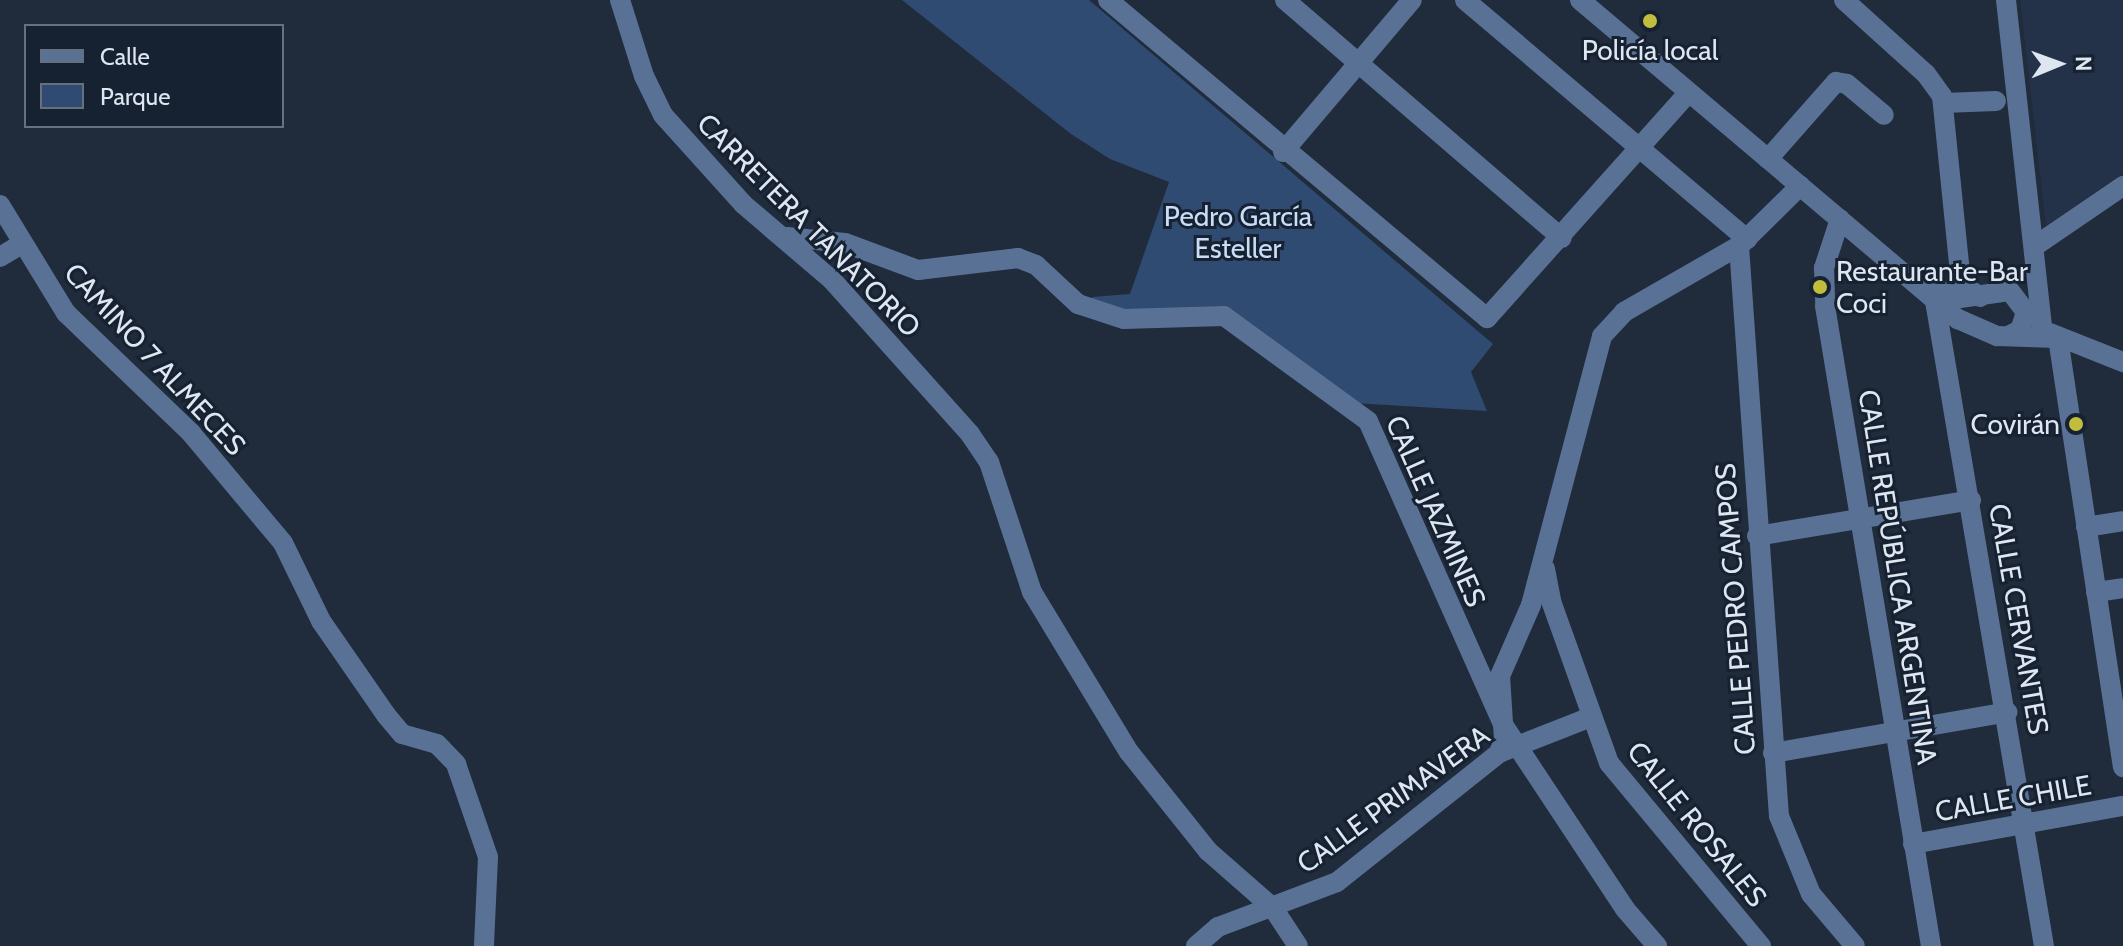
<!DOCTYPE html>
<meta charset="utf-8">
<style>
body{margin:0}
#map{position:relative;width:2123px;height:946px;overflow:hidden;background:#202b3b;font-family:Cabin,sans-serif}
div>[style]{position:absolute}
.built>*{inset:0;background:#233248}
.green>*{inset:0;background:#2f4b71}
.minor>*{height:20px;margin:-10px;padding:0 10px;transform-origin:10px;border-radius:10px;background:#587194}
.dots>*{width:22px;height:22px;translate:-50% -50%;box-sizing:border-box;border:4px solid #162231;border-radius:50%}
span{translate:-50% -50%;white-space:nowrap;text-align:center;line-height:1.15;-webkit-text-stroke:6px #162231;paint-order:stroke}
.poi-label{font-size:28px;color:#dee6f1}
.left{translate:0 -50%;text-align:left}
.right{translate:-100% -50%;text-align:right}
.park-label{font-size:28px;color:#c9ddf8}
.street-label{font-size:28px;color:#dee6f1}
.legend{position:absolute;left:24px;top:24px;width:260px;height:104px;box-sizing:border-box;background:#162231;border:2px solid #66707e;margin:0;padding:10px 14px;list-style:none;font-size:24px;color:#dee6f1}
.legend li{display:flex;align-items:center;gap:16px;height:40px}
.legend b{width:40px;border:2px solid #66707e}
.north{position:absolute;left:2019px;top:24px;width:80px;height:80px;-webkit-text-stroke:6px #162231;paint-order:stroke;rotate:89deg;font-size:22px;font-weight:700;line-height:32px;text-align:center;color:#dee6f1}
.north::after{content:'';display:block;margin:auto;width:28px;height:36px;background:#dee6f1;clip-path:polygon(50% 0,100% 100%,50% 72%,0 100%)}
</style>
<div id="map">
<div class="built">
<i style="clip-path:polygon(2020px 0,2123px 0,2123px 173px,2046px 226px)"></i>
</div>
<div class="green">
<i style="clip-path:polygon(902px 0,1089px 0,1493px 344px,1471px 372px,1487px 411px,1353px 403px,1251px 327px,1095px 306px,1092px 297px,1130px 294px,1169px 182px,1110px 159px,1071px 134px)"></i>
</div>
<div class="minor">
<i style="left:620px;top:0;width:80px;rotate:72.5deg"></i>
<i style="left:644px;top:76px;width:43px;rotate:64deg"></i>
<i style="left:663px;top:115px;width:120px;rotate:48deg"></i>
<i style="left:743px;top:204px;width:117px;rotate:40.5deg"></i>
<i style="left:832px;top:280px;width:207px;rotate:48.1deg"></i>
<i style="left:970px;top:434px;width:34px;rotate:56deg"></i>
<i style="left:989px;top:462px;width:137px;rotate:71.7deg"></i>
<i style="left:1032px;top:592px;width:187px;rotate:58.8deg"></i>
<i style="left:1129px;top:752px;width:127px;rotate:51.4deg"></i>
<i style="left:1208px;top:851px;width:86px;rotate:41.2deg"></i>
<i style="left:1273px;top:908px;width:45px;rotate:56.7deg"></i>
<i style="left:1108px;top:0;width:495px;rotate:40deg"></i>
<i style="left:1487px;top:318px;width:302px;rotate:-48.2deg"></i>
<i style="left:1285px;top:0;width:365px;rotate:40.7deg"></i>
<i style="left:1465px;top:0;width:370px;rotate:40.3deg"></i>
<i style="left:1580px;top:0;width:495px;rotate:40.2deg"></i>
<i style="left:1958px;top:319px;width:43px;rotate:23.6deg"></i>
<i style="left:1997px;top:336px;width:61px;rotate:1.9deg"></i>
<i style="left:1844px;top:0;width:110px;rotate:42.1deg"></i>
<i style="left:1926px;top:74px;width:27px;rotate:54deg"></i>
<i style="left:1942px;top:96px;width:178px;rotate:84.2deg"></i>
<i style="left:1960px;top:273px;width:12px;rotate:76deg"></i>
<i style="left:1963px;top:285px;width:21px;rotate:35deg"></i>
<i style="left:2006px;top:0;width:329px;rotate:83.7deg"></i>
<i style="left:1943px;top:103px;width:53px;rotate:-2.2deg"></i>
<i style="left:1283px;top:152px;width:199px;rotate:-49.7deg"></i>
<i style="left:1768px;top:159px;width:103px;rotate:-48.6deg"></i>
<i style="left:1836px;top:82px;width:11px;rotate:10deg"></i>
<i style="left:1847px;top:84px;width:48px;rotate:40deg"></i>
<i style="left:0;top:205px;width:127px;rotate:58.6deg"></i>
<i style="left:66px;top:313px;width:173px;rotate:43.8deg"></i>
<i style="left:191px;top:433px;width:143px;rotate:50.1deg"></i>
<i style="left:283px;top:543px;width:87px;rotate:64deg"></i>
<i style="left:321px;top:621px;width:114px;rotate:55.3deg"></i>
<i style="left:386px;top:715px;width:25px;rotate:50deg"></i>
<i style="left:402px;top:734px;width:36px;rotate:16deg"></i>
<i style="left:437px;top:744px;width:28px;rotate:46deg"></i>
<i style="left:456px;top:764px;width:98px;rotate:71deg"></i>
<i style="left:488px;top:857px;width:89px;rotate:92.6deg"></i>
<i style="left:1840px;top:219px;width:52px;rotate:108.1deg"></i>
<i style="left:1824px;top:268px;width:38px;rotate:88deg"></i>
<i style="left:1825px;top:306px;width:649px;rotate:80.6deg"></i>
<i style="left:787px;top:237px;width:58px;rotate:5.9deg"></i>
<i style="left:845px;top:243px;width:78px;rotate:20.3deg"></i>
<i style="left:918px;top:270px;width:101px;rotate:-6.8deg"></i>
<i style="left:1018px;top:258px;width:19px;rotate:21deg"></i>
<i style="left:1036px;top:265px;width:57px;rotate:42.9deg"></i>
<i style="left:1078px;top:304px;width:48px;rotate:18.1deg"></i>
<i style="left:1124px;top:319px;width:100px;rotate:-1.7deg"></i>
<i style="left:1224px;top:316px;width:178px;rotate:36.1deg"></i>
<i style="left:1368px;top:421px;width:334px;rotate:66deg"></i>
<i style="left:1504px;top:726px;width:219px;rotate:56.5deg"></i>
<i style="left:1625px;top:909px;width:49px;rotate:49.1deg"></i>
<i style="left:1739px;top:246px;width:571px;rotate:85.99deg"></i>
<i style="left:1779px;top:816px;width:84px;rotate:67.7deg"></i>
<i style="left:1811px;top:894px;width:68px;rotate:49.8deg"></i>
<i style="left:2035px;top:246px;width:107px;rotate:-34.3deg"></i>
<i style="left:0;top:257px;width:26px;rotate:-31deg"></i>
<i style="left:1923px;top:285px;width:39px;rotate:19deg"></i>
<i style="left:1960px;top:298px;width:50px;rotate:-8deg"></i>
<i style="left:2010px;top:291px;width:26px;rotate:53deg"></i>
<i style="left:2026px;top:312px;width:19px;rotate:108deg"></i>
<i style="left:2020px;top:330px;width:13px;rotate:153deg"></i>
<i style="left:1935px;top:301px;width:654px;rotate:80.41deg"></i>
<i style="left:2050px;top:333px;width:79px;rotate:21.7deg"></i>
<i style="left:2058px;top:338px;width:434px;rotate:81.4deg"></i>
<i style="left:2086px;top:527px;width:37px;rotate:-9deg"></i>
<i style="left:1757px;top:536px;width:217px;rotate:-9.5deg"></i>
<i style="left:1545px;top:569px;width:33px;rotate:79deg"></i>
<i style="left:1551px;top:601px;width:172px;rotate:70.3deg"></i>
<i style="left:1609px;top:763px;width:238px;rotate:50.3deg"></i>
<i style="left:2096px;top:592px;width:27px;rotate:-8deg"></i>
<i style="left:1499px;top:753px;width:15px;rotate:-70deg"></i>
<i style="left:1504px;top:739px;width:63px;rotate:-93.6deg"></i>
<i style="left:1500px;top:676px;width:77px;rotate:-66.4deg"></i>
<i style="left:1531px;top:605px;width:278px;rotate:-75.2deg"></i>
<i style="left:1602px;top:336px;width:33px;rotate:-47deg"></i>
<i style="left:1624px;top:312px;width:133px;rotate:-29.9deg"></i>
<i style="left:1739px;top:246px;width:86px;rotate:-44.5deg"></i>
<i style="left:1773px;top:753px;width:238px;rotate:-9.9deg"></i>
<i style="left:1913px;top:844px;width:213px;rotate:-10.3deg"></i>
<i style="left:1196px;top:946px;width:29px;rotate:-41deg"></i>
<i style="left:1218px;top:927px;width:127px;rotate:-20.7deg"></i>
<i style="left:1337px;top:882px;width:207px;rotate:-38.5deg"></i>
<i style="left:1499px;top:753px;width:99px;rotate:-21.4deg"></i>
</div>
<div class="dots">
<i style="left:1650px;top:21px;background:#c3bd3e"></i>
<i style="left:1820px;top:287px;background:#c3bd3e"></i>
<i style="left:2076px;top:424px;background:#c3bd3e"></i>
</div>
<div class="poi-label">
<span style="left:1650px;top:50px">Policía local</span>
<span class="left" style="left:1836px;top:287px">Restaurante-Bar<br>Coci</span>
<span class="right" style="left:2060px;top:424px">Covirán</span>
</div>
<div class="park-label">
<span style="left:1238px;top:232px">Pedro García<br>Esteller</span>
</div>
<div class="street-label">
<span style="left:809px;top:225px;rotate:45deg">CARRETERA TANATORIO</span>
<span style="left:155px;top:359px;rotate:47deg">CAMINO 7 ALMECES</span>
<span style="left:1436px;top:511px;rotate:66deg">CALLE JAZMINES</span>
<span style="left:1898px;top:577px;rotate:81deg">CALLE REPÚBLICA ARGENTINA</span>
<span style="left:1735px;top:609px;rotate:-94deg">CALLE PEDRO CAMPOS</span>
<span style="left:2019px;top:619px;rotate:80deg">CALLE CERVANTES</span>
<span style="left:2013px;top:798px;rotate:-10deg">CALLE CHILE</span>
<span style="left:1393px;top:799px;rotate:-36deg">CALLE PRIMAVERA</span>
<span style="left:1697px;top:824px;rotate:51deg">CALLE ROSALES</span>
</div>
<ul class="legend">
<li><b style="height:10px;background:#587194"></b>Calle</li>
<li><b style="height:22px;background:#2f4b71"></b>Parque</li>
</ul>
<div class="north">N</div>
</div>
